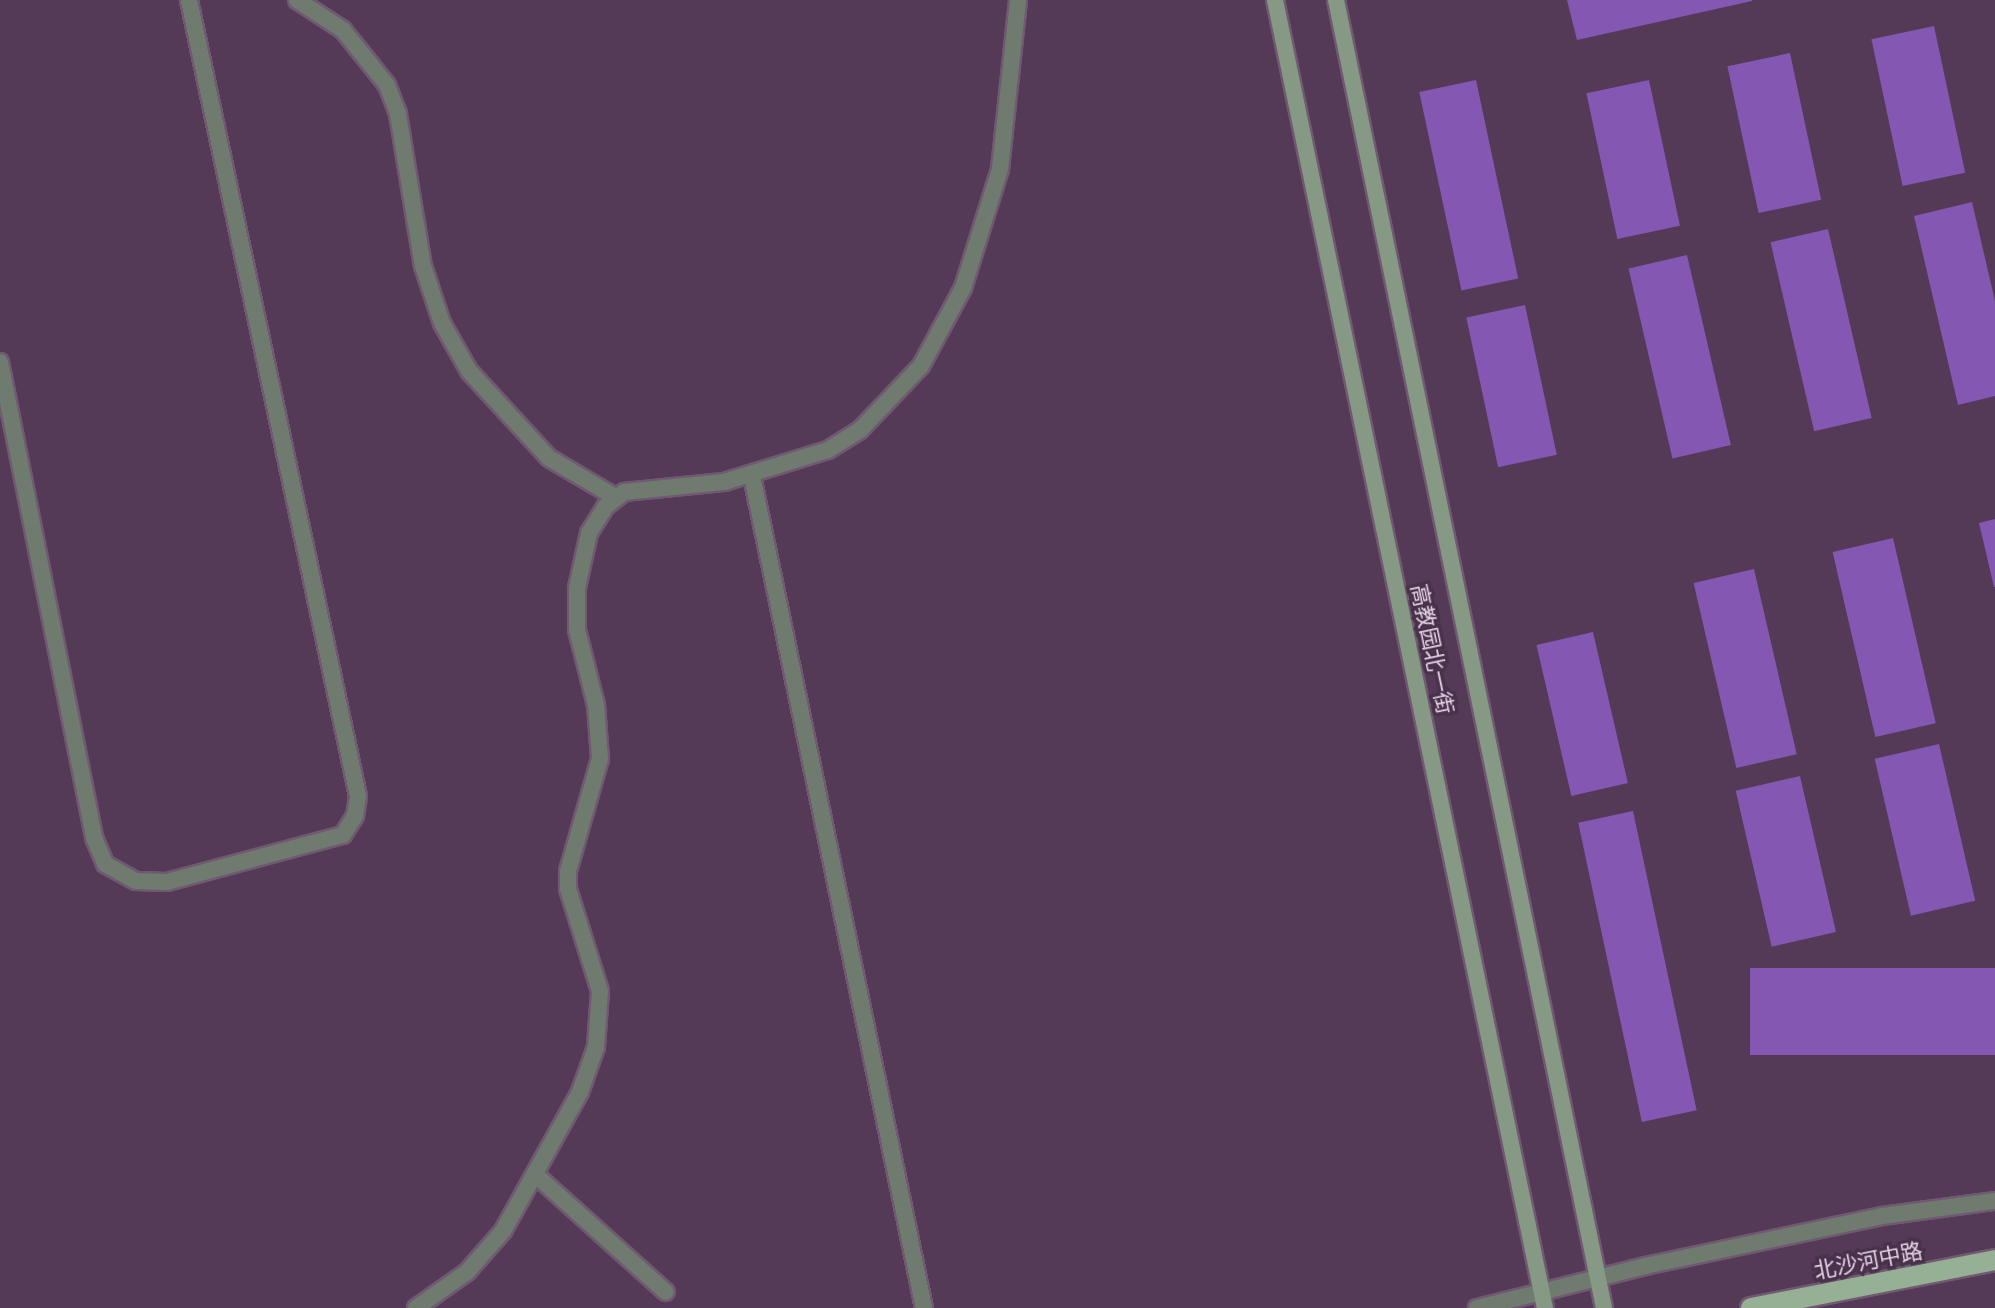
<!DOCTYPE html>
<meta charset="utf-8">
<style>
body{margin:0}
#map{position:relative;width:1995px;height:1308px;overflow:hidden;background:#543a56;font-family:Commissioner,"Noto Sans SC",sans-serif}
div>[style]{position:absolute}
.building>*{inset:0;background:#8357b2;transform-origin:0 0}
.roads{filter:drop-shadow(2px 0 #715972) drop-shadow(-2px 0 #715972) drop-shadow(0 2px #715972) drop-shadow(0 -2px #715972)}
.lane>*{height:16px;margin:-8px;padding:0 8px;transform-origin:8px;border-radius:8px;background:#6e7b6e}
.street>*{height:16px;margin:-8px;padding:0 8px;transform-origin:8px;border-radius:8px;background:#6e7b6e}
.secondary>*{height:16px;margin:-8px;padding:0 8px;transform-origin:8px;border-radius:8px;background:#859984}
.primary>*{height:20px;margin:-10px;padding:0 10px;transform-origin:10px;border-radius:10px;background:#95b095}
span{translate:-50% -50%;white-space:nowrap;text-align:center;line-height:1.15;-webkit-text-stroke:7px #49304b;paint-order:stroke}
.street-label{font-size:22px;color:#e3d3e4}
</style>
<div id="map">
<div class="building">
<i style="clip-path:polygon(1567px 0,1752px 0,1752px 1px,1577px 40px)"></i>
<i style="left:1934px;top:26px;width:150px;height:64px;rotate:78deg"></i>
<i style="left:1790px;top:53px;width:150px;height:64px;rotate:78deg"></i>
<i style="left:1476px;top:80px;width:203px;height:58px;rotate:78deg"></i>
<i style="left:1649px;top:80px;width:149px;height:64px;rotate:78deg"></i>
<i style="clip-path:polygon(1972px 202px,1995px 301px,1995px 396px,1958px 405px,1914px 216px)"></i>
<i style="left:1828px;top:229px;width:194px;height:59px;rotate:77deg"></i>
<i style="left:1687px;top:255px;width:195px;height:60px;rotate:77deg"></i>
<i style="left:1525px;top:305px;width:153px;height:60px;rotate:78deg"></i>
<i style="clip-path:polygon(1995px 519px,1995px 587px,1994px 587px,1979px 523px)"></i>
<i style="left:1893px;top:538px;width:190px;height:62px;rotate:77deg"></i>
<i style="left:1754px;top:569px;width:190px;height:62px;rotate:77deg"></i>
<i style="left:1593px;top:632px;width:155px;height:58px;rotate:77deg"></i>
<i style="left:1939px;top:744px;width:161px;height:66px;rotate:77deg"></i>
<i style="left:1800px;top:776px;width:160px;height:66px;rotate:77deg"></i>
<i style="left:1633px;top:811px;width:306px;height:56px;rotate:78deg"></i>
<i style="left:1995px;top:968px;width:87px;height:245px;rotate:90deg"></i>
</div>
<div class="roads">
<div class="lane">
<i style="left:1477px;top:1308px;width:173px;rotate:-14deg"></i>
<i style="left:1645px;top:1266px;width:242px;rotate:-11.9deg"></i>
<i style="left:1882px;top:1216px;width:114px;rotate:-7.6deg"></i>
</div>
<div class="street">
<i style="left:297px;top:0;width:55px;rotate:33.1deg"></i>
<i style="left:343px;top:30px;width:70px;rotate:51.3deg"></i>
<i style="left:387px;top:85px;width:31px;rotate:69deg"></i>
<i style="left:398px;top:114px;width:154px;rotate:80.7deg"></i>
<i style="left:423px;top:266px;width:60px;rotate:71.6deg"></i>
<i style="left:442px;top:323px;width:55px;rotate:60.6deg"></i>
<i style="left:469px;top:371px;width:118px;rotate:47.4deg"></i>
<i style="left:549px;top:458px;width:77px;rotate:30.6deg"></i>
<i style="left:0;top:362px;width:487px;rotate:78.8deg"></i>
<i style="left:95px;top:840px;width:26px;rotate:67deg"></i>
<i style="left:105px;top:864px;width:35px;rotate:29deg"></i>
<i style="left:136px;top:881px;width:31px;rotate:2deg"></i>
<i style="left:167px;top:882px;width:182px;rotate:-15deg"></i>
<i style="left:343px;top:835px;width:22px;rotate:-58deg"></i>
<i style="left:355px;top:816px;width:20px;rotate:-81deg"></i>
<i style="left:358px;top:796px;width:814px;rotate:-101.99deg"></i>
<i style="left:752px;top:476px;width:850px;rotate:78.32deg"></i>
<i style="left:537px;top:1176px;width:173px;rotate:42deg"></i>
<i style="left:416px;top:1308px;width:62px;rotate:-35.2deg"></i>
<i style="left:467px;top:1272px;width:55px;rotate:-48.7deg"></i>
<i style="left:503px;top:1231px;width:159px;rotate:-61deg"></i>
<i style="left:580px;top:1092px;width:48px;rotate:-70.4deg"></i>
<i style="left:596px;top:1047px;width:56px;rotate:-85.9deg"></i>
<i style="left:600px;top:991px;width:107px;rotate:-107.4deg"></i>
<i style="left:568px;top:889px;width:18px;rotate:-90deg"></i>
<i style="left:568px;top:871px;width:116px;rotate:-74.1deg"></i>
<i style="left:600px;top:759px;width:54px;rotate:-94.2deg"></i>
<i style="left:596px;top:705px;width:77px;rotate:-104.2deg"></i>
<i style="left:577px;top:630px;width:42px;rotate:-90deg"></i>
<i style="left:577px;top:588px;width:56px;rotate:-77.7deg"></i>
<i style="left:589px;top:533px;width:31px;rotate:-58deg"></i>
<i style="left:605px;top:507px;width:24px;rotate:-38deg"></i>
<i style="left:624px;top:492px;width:100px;rotate:-5.7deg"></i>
<i style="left:724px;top:482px;width:109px;rotate:-17.1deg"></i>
<i style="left:828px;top:450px;width:38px;rotate:-32deg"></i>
<i style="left:860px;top:430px;width:88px;rotate:-46.4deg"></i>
<i style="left:921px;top:366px;width:89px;rotate:-61.7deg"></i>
<i style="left:963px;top:288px;width:125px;rotate:-72.7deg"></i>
<i style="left:1000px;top:169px;width:170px;rotate:-83.9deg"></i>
</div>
<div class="secondary">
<i style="left:1275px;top:0;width:1336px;rotate:78.34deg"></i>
<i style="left:1336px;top:0;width:1335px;rotate:78.42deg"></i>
</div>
<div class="primary">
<i style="left:1751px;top:1308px;width:249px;rotate:-11.1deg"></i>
</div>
</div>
<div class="street-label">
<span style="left:1433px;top:649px;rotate:78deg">高教园北一街</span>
<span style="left:1868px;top:1260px;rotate:-11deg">北沙河中路</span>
</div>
</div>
